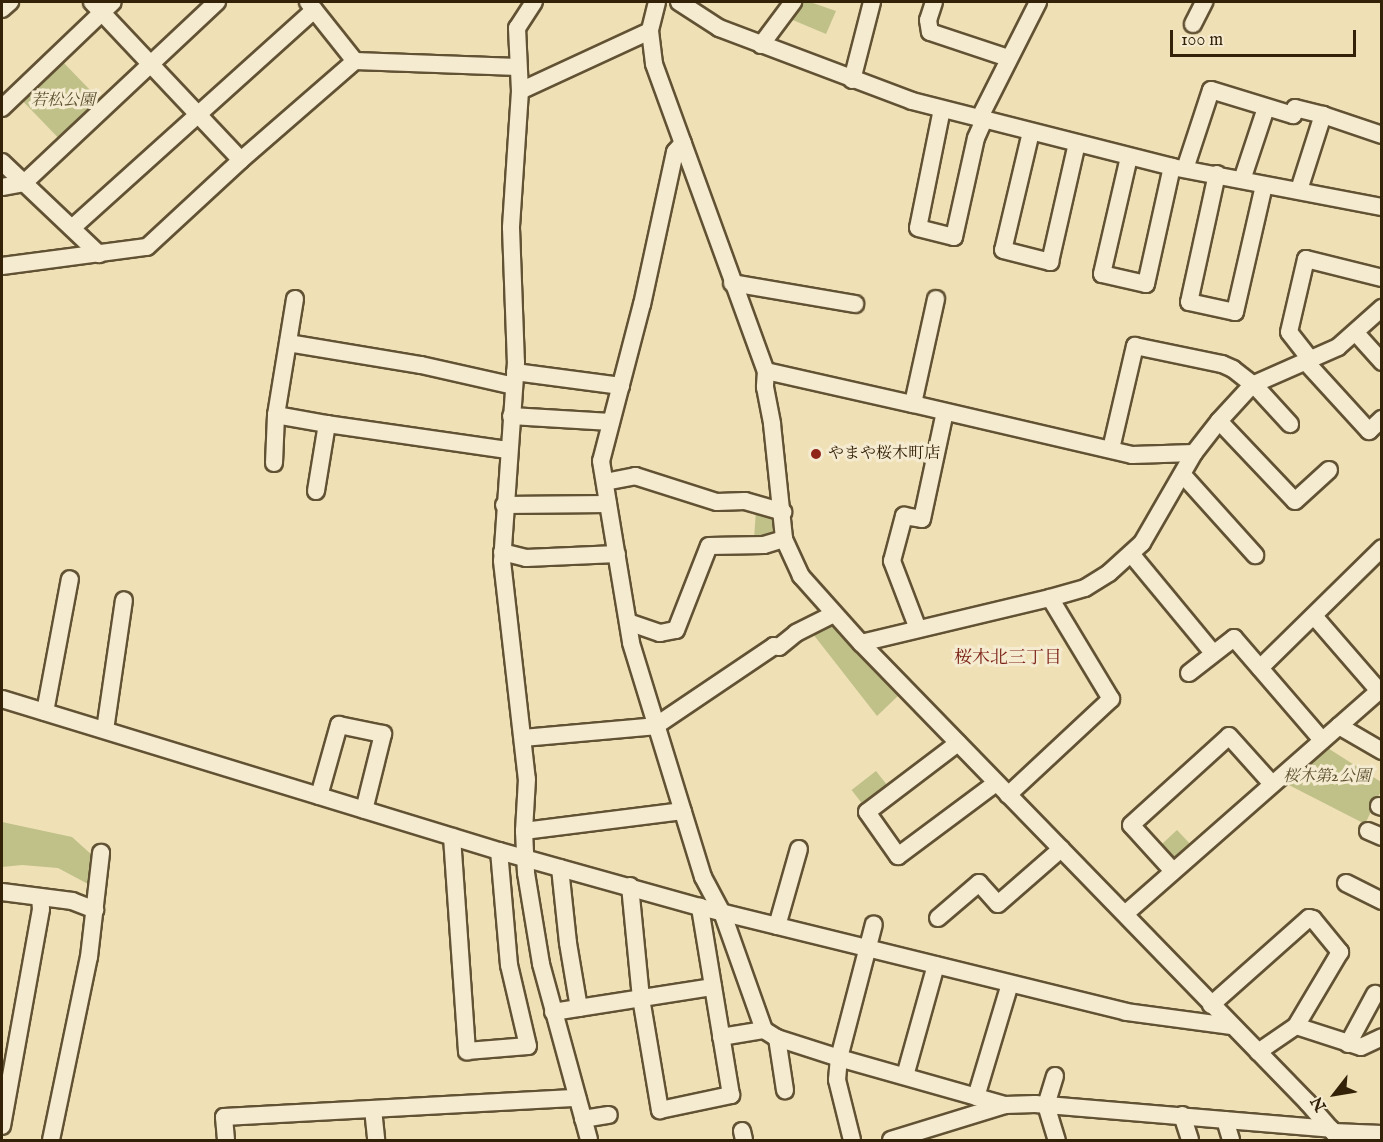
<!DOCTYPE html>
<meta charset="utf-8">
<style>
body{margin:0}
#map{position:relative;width:1383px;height:1142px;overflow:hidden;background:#efe0b6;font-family:"IM FELL English","Noto Serif JP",serif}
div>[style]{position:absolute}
.green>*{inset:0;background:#c0c089;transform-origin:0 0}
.roads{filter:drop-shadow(2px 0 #625234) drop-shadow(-2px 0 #625234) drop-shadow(0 2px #625234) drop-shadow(0 -2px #625234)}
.minor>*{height:16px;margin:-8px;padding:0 8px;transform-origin:8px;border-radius:8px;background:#f5ebd0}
.dots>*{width:16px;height:16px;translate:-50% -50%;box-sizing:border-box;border:3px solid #f5ebd0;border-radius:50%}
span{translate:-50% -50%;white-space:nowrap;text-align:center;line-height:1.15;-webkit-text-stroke:6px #f5ebd0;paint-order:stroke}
.park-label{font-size:16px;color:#5d512f;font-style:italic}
.poi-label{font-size:16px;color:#332208}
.left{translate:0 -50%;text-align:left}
.neighbourhood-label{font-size:18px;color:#7a1f14}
.frame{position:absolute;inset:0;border:3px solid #332208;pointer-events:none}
.north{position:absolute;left:1305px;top:1064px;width:60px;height:60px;-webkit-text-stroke:4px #f5ebd0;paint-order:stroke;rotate:239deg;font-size:16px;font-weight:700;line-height:24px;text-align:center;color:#332208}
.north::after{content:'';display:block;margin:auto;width:21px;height:27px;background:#332208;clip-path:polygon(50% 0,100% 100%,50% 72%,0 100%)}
.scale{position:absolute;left:1170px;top:30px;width:186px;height:27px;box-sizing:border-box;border:3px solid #332208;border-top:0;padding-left:8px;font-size:18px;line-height:21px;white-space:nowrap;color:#332208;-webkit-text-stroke:4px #f5ebd0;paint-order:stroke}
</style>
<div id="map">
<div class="green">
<i style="clip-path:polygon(800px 2px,810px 2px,836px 11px,826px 34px,788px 18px)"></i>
<i style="left:61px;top:60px;width:62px;height:56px;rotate:46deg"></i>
<i style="clip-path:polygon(756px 509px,772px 514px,774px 536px,754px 540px)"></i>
<i style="clip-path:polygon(833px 626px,899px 695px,877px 716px,813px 634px,825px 627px)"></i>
<i style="clip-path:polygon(1323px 745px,1381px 782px,1381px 791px,1365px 824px,1281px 781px)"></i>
<i style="left:876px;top:771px;width:23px;height:31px;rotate:52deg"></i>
<i style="clip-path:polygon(2px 822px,72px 837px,92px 855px,105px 893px,58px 868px,22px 865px,2px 867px)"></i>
<i style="left:1177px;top:830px;width:23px;height:25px;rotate:47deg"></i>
</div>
<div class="roads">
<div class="minor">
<i style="left:92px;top:2px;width:217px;rotate:46.7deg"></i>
<i style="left:308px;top:2px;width:75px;rotate:51.5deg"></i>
<i style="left:534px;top:2px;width:31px;rotate:123deg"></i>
<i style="left:517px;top:28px;width:63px;rotate:87.3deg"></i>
<i style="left:520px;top:91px;width:137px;rotate:93.8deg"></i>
<i style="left:511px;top:228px;width:134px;rotate:87.9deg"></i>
<i style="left:516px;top:362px;width:199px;rotate:94deg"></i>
<i style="left:502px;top:561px;width:219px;rotate:83.5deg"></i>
<i style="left:527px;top:779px;width:52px;rotate:93.3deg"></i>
<i style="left:524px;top:831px;width:42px;rotate:87.3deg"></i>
<i style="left:526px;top:873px;width:92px;rotate:80.6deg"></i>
<i style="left:541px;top:964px;width:182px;rotate:74.7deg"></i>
<i style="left:657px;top:2px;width:30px;rotate:104deg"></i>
<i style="left:650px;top:31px;width:33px;rotate:83deg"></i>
<i style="left:654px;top:64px;width:327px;rotate:70deg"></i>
<i style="left:766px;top:371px;width:16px;rotate:94deg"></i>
<i style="left:765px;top:387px;width:38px;rotate:79deg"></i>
<i style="left:772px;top:424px;width:116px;rotate:84deg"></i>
<i style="left:784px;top:539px;width:41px;rotate:65.3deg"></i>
<i style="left:801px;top:576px;width:90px;rotate:48.2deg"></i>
<i style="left:861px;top:643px;width:641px;rotate:45.82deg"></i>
<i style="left:1308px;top:1103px;width:49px;rotate:49.1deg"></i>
<i style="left:679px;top:2px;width:48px;rotate:33deg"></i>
<i style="left:719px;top:28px;width:206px;rotate:20.7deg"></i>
<i style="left:912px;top:101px;width:268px;rotate:14.2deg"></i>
<i style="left:1172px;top:167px;width:214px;rotate:10.8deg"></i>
<i style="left:934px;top:2px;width:19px;rotate:108deg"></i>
<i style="left:928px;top:20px;width:12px;rotate:81deg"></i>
<i style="left:930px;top:32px;width:82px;rotate:18.4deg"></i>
<i style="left:2px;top:9px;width:11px;rotate:-41deg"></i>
<i style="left:1193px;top:24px;width:25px;rotate:-63deg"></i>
<i style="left:761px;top:45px;width:54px;rotate:-53.3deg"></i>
<i style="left:852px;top:80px;width:81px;rotate:-75.6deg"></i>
<i style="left:520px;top:91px;width:143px;rotate:-24.8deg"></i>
<i style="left:2px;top:108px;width:153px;rotate:-43.7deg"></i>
<i style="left:942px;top:109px;width:121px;rotate:101.4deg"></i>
<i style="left:918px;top:228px;width:37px;rotate:14deg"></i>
<i style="left:954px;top:237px;width:101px;rotate:-77.5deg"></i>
<i style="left:976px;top:138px;width:20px;rotate:-66deg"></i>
<i style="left:979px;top:119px;width:131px;rotate:-63.2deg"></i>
<i style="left:1031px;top:132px;width:121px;rotate:103.3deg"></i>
<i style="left:1003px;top:250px;width:49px;rotate:14.3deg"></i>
<i style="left:1050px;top:262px;width:122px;rotate:-77.2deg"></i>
<i style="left:683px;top:143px;width:12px;rotate:132deg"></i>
<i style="left:675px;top:152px;width:156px;rotate:102.2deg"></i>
<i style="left:642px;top:304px;width:162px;rotate:104.6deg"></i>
<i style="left:601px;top:461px;width:184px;rotate:80.6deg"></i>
<i style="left:631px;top:643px;width:245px;rotate:72.9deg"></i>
<i style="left:703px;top:877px;width:40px;rotate:62deg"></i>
<i style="left:722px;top:912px;width:125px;rotate:70.4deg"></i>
<i style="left:764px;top:1030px;width:15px;rotate:32deg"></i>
<i style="left:777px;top:1038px;width:65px;rotate:17.9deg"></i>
<i style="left:839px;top:1058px;width:173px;rotate:15.8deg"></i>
<i style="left:1005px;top:1105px;width:30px;rotate:-2deg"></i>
<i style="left:1035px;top:1104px;width:297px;rotate:4.8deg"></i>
<i style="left:1129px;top:157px;width:120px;rotate:103deg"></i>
<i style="left:1102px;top:274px;width:45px;rotate:12.8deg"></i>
<i style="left:1146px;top:284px;width:120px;rotate:-77.5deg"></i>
<i style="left:2px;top:162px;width:134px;rotate:43.5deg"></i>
<i style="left:1185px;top:169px;width:83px;rotate:-71.8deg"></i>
<i style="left:1211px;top:90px;width:86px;rotate:17deg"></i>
<i style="left:1293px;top:115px;width:7px;rotate:-74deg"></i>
<i style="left:1295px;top:108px;width:29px;rotate:14deg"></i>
<i style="left:1323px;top:115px;width:62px;rotate:18.7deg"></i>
<i style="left:1217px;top:174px;width:131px;rotate:102.3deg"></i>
<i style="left:1189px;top:302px;width:47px;rotate:12.3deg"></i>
<i style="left:1235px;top:312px;width:130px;rotate:-77.1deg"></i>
<i style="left:1242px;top:180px;width:76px;rotate:-71.6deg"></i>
<i style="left:2px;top:187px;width:22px;rotate:-10deg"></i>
<i style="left:24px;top:183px;width:265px;rotate:-43.2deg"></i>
<i style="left:1299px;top:190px;width:79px;rotate:-72.3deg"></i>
<i style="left:72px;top:228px;width:326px;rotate:-42deg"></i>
<i style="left:2px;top:266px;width:146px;rotate:-7.5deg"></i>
<i style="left:147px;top:247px;width:128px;rotate:-42.8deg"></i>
<i style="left:241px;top:160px;width:151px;rotate:-41deg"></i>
<i style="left:355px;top:61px;width:163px;rotate:2.1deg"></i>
<i style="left:732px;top:283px;width:125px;rotate:9.7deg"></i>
<i style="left:295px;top:299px;width:118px;rotate:99.3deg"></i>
<i style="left:276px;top:415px;width:52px;rotate:10deg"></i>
<i style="left:936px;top:299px;width:107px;rotate:102.4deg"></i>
<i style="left:913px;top:404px;width:225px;rotate:13.1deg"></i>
<i style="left:1132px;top:455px;width:62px;rotate:-1.8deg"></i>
<i style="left:1356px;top:333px;width:39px;rotate:48deg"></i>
<i style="left:288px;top:343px;width:135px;rotate:9.4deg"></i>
<i style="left:421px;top:365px;width:95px;rotate:12.7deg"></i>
<i style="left:1310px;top:359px;width:34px;rotate:-128deg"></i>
<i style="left:1289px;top:332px;width:75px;rotate:-76.9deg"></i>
<i style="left:1306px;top:259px;width:78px;rotate:14deg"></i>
<i style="left:1305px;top:361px;width:95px;rotate:47.6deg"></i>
<i style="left:1369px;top:431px;width:18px;rotate:-43deg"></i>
<i style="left:766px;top:371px;width:151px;rotate:12.7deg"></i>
<i style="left:515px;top:372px;width:107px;rotate:7.5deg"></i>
<i style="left:511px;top:416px;width:100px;rotate:3.4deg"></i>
<i style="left:1219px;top:421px;width:110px;rotate:46.5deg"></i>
<i style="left:1295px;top:501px;width:46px;rotate:-42.4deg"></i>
<i style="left:1111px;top:449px;width:106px;rotate:-76.9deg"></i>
<i style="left:1135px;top:346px;width:89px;rotate:11.7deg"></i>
<i style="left:1222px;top:364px;width:12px;rotate:24deg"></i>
<i style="left:1233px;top:369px;width:31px;rotate:38deg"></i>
<i style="left:1257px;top:388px;width:49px;rotate:47.5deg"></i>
<i style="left:274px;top:463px;width:48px;rotate:-87.6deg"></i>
<i style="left:1183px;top:475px;width:108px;rotate:48deg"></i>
<i style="left:605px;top:482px;width:31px;rotate:-11deg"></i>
<i style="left:635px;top:476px;width:86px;rotate:17.6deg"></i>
<i style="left:717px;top:502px;width:28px;rotate:-2deg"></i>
<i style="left:745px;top:501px;width:40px;rotate:16deg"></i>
<i style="left:316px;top:491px;width:68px;rotate:-80.7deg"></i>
<i style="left:327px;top:424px;width:183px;rotate:8.2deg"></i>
<i style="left:504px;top:505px;width:104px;rotate:-0.6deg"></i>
<i style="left:502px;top:552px;width:25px;rotate:14deg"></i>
<i style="left:526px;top:558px;width:91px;rotate:-2.5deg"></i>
<i style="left:1132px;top:555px;width:127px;rotate:50.4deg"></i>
<i style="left:1314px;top:616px;width:99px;rotate:49.1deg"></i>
<i style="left:628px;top:622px;width:34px;rotate:19deg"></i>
<i style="left:660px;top:633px;width:16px;rotate:-11deg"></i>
<i style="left:676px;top:630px;width:90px;rotate:-68.6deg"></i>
<i style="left:709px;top:546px;width:55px;rotate:-1deg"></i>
<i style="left:764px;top:545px;width:21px;rotate:-17deg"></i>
<i style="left:918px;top:629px;width:73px;rotate:-110.9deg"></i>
<i style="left:892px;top:561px;width:47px;rotate:-75.1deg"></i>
<i style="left:904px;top:516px;width:18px;rotate:9deg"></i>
<i style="left:922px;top:519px;width:109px;rotate:-77.9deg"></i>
<i style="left:861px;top:643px;width:194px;rotate:-13.4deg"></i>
<i style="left:1050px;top:598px;width:36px;rotate:-16deg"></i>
<i style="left:1085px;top:588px;width:28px;rotate:-32deg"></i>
<i style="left:1109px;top:573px;width:45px;rotate:-42.3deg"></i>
<i style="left:1142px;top:543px;width:104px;rotate:-60deg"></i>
<i style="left:1194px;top:453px;width:41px;rotate:-52deg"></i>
<i style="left:1219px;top:421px;width:49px;rotate:-47.5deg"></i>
<i style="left:1252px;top:385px;width:94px;rotate:-23.8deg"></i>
<i style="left:1338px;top:347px;width:59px;rotate:-41.6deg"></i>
<i style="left:1260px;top:668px;width:171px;rotate:-44.5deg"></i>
<i style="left:1189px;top:673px;width:57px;rotate:-37.9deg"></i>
<i style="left:1234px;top:638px;width:135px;rotate:49.2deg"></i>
<i style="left:2px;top:699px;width:520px;rotate:17.01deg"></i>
<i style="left:499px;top:851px;width:209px;rotate:15.6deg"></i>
<i style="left:700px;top:907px;width:439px;rotate:13.8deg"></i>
<i style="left:1126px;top:1012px;width:106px;rotate:7.6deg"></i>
<i style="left:45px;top:712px;width:135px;rotate:-79.4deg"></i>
<i style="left:657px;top:725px;width:141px;rotate:-34deg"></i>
<i style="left:774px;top:646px;width:5px;rotate:11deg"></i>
<i style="left:779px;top:647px;width:22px;rotate:-39deg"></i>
<i style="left:796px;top:633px;width:42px;rotate:-26.6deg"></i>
<i style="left:1339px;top:726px;width:50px;rotate:30.2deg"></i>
<i style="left:105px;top:730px;width:131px;rotate:-81.7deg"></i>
<i style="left:523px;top:738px;width:135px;rotate:-5.1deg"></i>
<i style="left:958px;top:743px;width:114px;rotate:142.8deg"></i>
<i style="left:867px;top:812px;width:54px;rotate:54.8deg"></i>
<i style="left:898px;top:856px;width:122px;rotate:-36.7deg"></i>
<i style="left:1008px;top:795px;width:141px;rotate:-43deg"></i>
<i style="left:1111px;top:699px;width:118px;rotate:-121.1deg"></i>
<i style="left:319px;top:796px;width:74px;rotate:-74.3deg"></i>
<i style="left:339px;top:725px;width:45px;rotate:11.6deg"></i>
<i style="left:383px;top:734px;width:78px;rotate:104deg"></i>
<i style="left:1379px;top:806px;width:3px;rotate:18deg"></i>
<i style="left:524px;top:831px;width:160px;rotate:-7.2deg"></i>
<i style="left:1368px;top:831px;width:15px;rotate:23deg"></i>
<i style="left:452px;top:837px;width:215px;rotate:86deg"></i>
<i style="left:467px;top:1051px;width:61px;rotate:-4.7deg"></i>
<i style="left:528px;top:1046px;width:83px;rotate:-103.2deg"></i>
<i style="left:509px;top:965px;width:114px;rotate:-95deg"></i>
<i style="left:560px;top:868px;width:75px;rotate:83.9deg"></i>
<i style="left:568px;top:943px;width:66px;rotate:80.4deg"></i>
<i style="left:1173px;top:871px;width:62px;rotate:-132.4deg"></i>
<i style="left:1131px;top:825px;width:132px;rotate:-42.2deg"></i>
<i style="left:1229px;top:736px;width:64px;rotate:48.1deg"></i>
<i style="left:1346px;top:883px;width:40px;rotate:26.6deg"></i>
<i style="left:630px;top:886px;width:113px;rotate:84.4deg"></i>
<i style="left:641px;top:998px;width:114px;rotate:80.4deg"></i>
<i style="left:660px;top:1110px;width:73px;rotate:-11.9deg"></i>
<i style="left:731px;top:1095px;width:191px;rotate:-99.4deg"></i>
<i style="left:2px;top:892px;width:71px;rotate:7.3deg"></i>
<i style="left:72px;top:901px;width:25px;rotate:21deg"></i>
<i style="left:1125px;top:914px;width:342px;rotate:-41.3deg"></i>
<i style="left:938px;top:918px;width:54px;rotate:-40.5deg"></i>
<i style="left:979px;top:883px;width:28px;rotate:48deg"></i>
<i style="left:998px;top:904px;width:84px;rotate:-41.1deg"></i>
<i style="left:777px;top:926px;width:80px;rotate:-74.1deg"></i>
<i style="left:1211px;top:1005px;width:131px;rotate:-41.6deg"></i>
<i style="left:1309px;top:918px;width:4px;rotate:14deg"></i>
<i style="left:1313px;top:919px;width:43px;rotate:50.7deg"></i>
<i style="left:1340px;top:952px;width:86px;rotate:120.7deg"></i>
<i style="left:1296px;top:1026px;width:46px;rotate:145.6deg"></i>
<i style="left:553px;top:1012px;width:162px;rotate:-8.9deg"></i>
<i style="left:1296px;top:1026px;width:68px;rotate:17.9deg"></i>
<i style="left:1361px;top:1047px;width:23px;rotate:-25deg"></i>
<i style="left:721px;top:1037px;width:44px;rotate:-9.2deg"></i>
<i style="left:777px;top:1038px;width:53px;rotate:81.3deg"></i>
<i style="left:1348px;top:1044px;width:57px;rotate:-61.6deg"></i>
<i style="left:905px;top:1076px;width:115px;rotate:-74.4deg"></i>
<i style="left:1055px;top:1076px;width:30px;rotate:107deg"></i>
<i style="left:1046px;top:1105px;width:37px;rotate:73deg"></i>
<i style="left:976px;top:1097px;width:118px;rotate:-73.3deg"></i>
<i style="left:373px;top:1109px;width:31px;rotate:84deg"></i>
<i style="left:1182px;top:1115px;width:26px;rotate:72deg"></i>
<i style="left:583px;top:1119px;width:26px;rotate:-9deg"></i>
<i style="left:1225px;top:1120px;width:21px;rotate:73deg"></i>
<i style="left:2px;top:1126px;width:220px;rotate:-79.8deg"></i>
<i style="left:41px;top:909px;width:12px;rotate:-95deg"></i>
<i style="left:742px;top:1131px;width:9px;rotate:77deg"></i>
<i style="left:1333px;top:1132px;width:49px;rotate:2.3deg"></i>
<i style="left:51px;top:1140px;width:187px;rotate:-78.3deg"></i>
<i style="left:89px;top:957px;width:105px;rotate:-83.4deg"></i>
<i style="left:226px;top:1140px;width:23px;rotate:-95deg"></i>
<i style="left:224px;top:1117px;width:354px;rotate:-3.1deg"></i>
<i style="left:852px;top:1140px;width:62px;rotate:-104deg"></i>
<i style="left:837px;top:1080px;width:22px;rotate:-85deg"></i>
<i style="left:839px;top:1058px;width:138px;rotate:-75.4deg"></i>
<i style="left:891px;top:1140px;width:119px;rotate:-17.1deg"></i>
</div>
</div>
<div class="dots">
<i style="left:816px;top:454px;background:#8f2418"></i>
</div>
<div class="park-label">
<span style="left:63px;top:101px">若松公園</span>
<span style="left:1327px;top:777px">桜木第2公園</span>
</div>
<div class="poi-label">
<span class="left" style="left:828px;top:454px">やまや桜木町店</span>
</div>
<div class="neighbourhood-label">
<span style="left:1008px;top:659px">桜木北三丁目</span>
</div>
<div class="frame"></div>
<div class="north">N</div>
<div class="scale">100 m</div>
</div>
